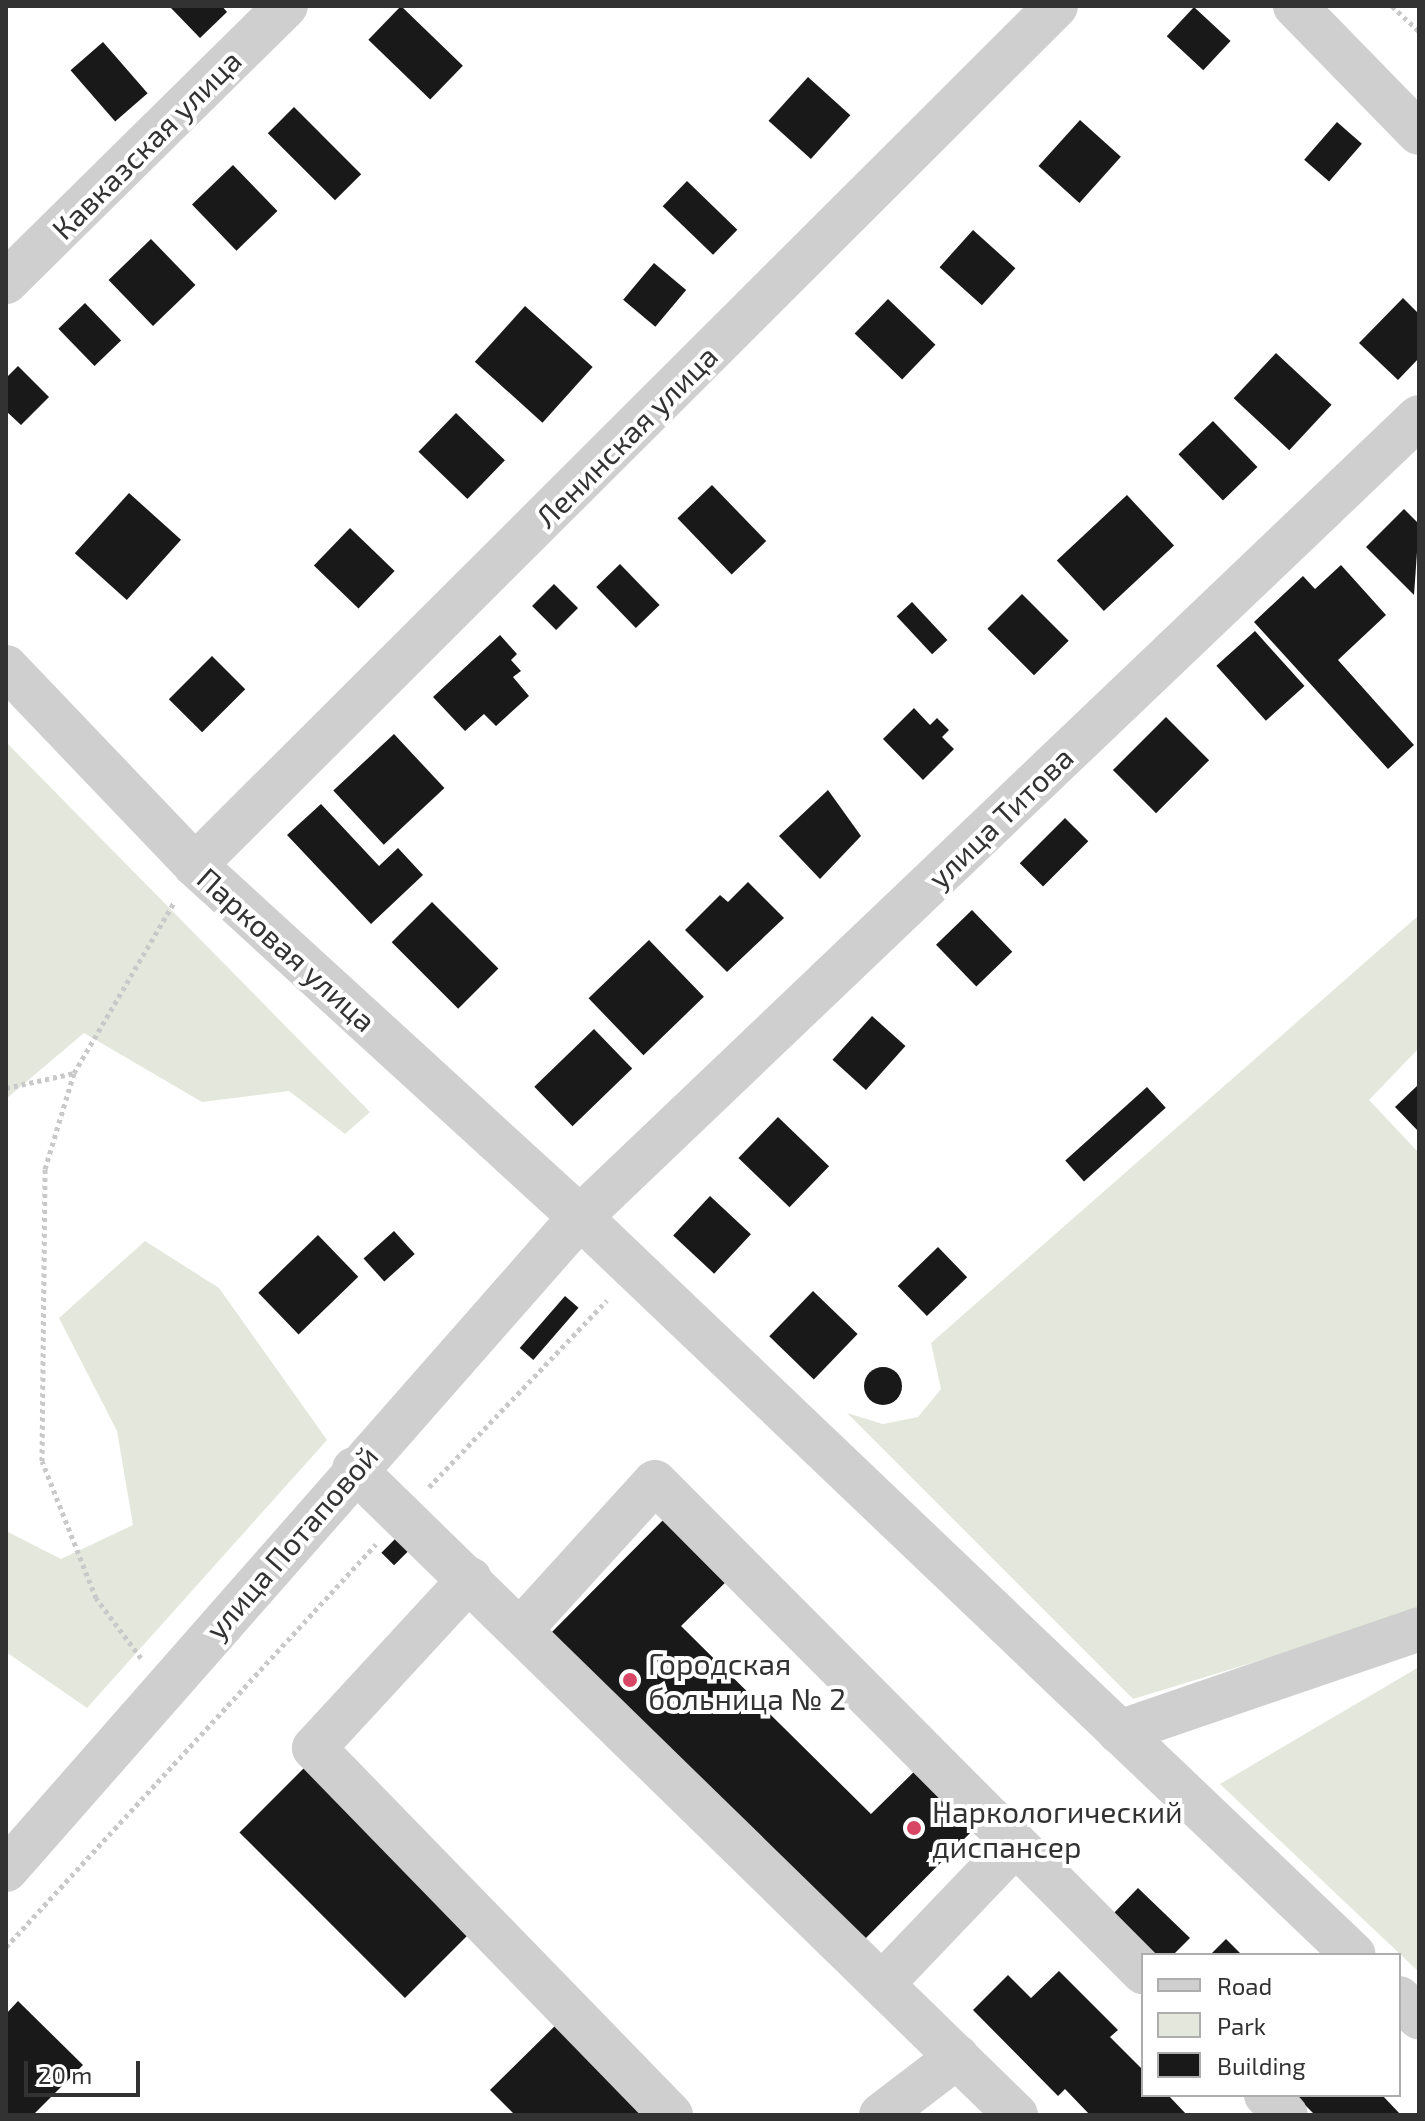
<!DOCTYPE html>
<meta charset="utf-8">
<style>
body{margin:0}
#map{position:relative;width:1425px;height:2121px;overflow:hidden;background:#fff;font-family:"Exo 2",sans-serif}
div>[style]{position:absolute}
.green>*{inset:0;background:#e4e8dc}
.building>*{inset:0;background:#191919;transform-origin:0 0}
.round{border-radius:50%}
.path>*{height:5px;margin-top:-2.5px;transform-origin:0;background:repeating-linear-gradient(90deg,#c9c9c9 0 4px,transparent 0 8px)}
.minor>*{height:44px;margin:-22px;padding:0 22px;transform-origin:22px;border-radius:22px;background:#cfcfcf}
.dots>*{width:22px;height:22px;translate:-50% -50%;box-sizing:border-box;border:4px solid #fff;border-radius:50%}
span{translate:-50% -50%;white-space:nowrap;text-align:center;line-height:1.15;-webkit-text-stroke:8px #fff;paint-order:stroke}
.street-label{font-size:30px;color:#323232}
.poi-label{font-size:30px;color:#323232}
.left{translate:0 -50%;text-align:left}
.frame{position:absolute;inset:0;border:8px solid #323232;pointer-events:none}
.legend{position:absolute;left:1141px;top:1953px;width:260px;height:144px;box-sizing:border-box;background:#fff;border:2px solid #adadad;margin:0;padding:10px 14px;list-style:none;font-size:24px;color:#323232}
.legend li{display:flex;align-items:center;gap:16px;height:40px}
.legend b{width:40px;border:2px solid #adadad}
.scale{position:absolute;left:24px;top:2061px;width:116px;height:36px;box-sizing:border-box;border:4px solid #323232;border-top:0;padding-left:10px;font-size:24px;line-height:28px;white-space:nowrap;color:#323232;-webkit-text-stroke:6px #fff;paint-order:stroke}
</style>
<div id="map">
<div class="green">
<i style="clip-path:polygon(6px 742px,370px 1112px,345px 1134px,289px 1091px,202px 1102px,84px 1033px,6px 1099px)"></i>
<i style="clip-path:polygon(1419px 915px,1419px 1048px,1369px 1100px,1419px 1153px,1419px 1612px,1133px 1699px,847px 1413px,883px 1424px,918px 1417px,941px 1389px,931px 1343px)"></i>
<i style="clip-path:polygon(145px 1241px,219px 1288px,327px 1440px,87px 1708px,6px 1652px,6px 1531px,61px 1559px,133px 1525px,117px 1431px,59px 1318px)"></i>
<i style="clip-path:polygon(1419px 1667px,1419px 1972px,1220px 1784px)"></i>
</div>
<div class="building">
<i style="clip-path:polygon(169px 6px,222px 6px,227px 12px,200px 38px)"></i>
<i style="left:401px;top:6px;width:86px;height:47px;rotate:44deg"></i>
<i style="left:1194px;top:7px;width:50px;height:40px;rotate:43deg"></i>
<i style="left:103px;top:42px;width:68px;height:43px;rotate:49deg"></i>
<i style="left:808px;top:77px;width:57px;height:59px;rotate:42deg"></i>
<i style="left:294px;top:107px;width:95px;height:37px;rotate:45deg"></i>
<i style="left:1080px;top:120px;width:55px;height:62px;rotate:42deg"></i>
<i style="left:1337px;top:122px;width:33px;height:50px;rotate:41deg"></i>
<i style="left:233px;top:165px;width:64px;height:57px;rotate:46deg"></i>
<i style="left:687px;top:181px;width:70px;height:35px;rotate:44deg"></i>
<i style="left:973px;top:230px;width:57px;height:50px;rotate:42deg"></i>
<i style="left:151px;top:239px;width:64px;height:59px;rotate:46deg"></i>
<i style="left:654px;top:263px;width:42px;height:48px;rotate:40deg"></i>
<i style="clip-path:polygon(1403px 298px,1419px 314px,1419px 358px,1398px 380px,1359px 343px)"></i>
<i style="left:888px;top:299px;width:66px;height:48px;rotate:44deg"></i>
<i style="left:85px;top:303px;width:52px;height:37px;rotate:46deg"></i>
<i style="left:525px;top:306px;width:91px;height:75px;rotate:42deg"></i>
<i style="left:1276px;top:353px;width:76px;height:62px;rotate:43deg"></i>
<i style="clip-path:polygon(18px 366px,49px 397px,21px 425px,6px 411px,6px 378px)"></i>
<i style="left:456px;top:413px;width:68px;height:54px;rotate:44deg"></i>
<i style="left:1213px;top:421px;width:64px;height:48px;rotate:46deg"></i>
<i style="left:712px;top:485px;width:78px;height:48px;rotate:46deg"></i>
<i style="left:129px;top:493px;width:70px;height:81px;rotate:42deg"></i>
<i style="left:1127px;top:495px;width:69px;height:96px;rotate:47deg"></i>
<i style="clip-path:polygon(1404px 509px,1419px 524px,1414px 595px,1366px 547px)"></i>
<i style="left:350px;top:528px;width:62px;height:52px;rotate:44deg"></i>
<i style="left:620px;top:564px;width:57px;height:33px;rotate:46deg"></i>
<i style="clip-path:polygon(1341px 565px,1386px 615px,1338px 660px,1414px 745px,1388px 769px,1254px 622px,1303px 576px,1315px 589px)"></i>
<i style="left:554px;top:584px;width:34px;height:31px;rotate:45deg"></i>
<i style="left:1022px;top:594px;width:66px;height:49px;rotate:45deg"></i>
<i style="left:912px;top:602px;width:52px;height:21px;rotate:47deg"></i>
<i style="left:1255px;top:631px;width:74px;height:52px;rotate:48deg"></i>
<i style="clip-path:polygon(500px 635px,517px 654px,511px 660px,521px 671px,513px 677px,529px 696px,496px 726px,484px 714px,465px 731px,433px 697px)"></i>
<i style="left:212px;top:656px;width:47px;height:61px;rotate:45deg"></i>
<i style="clip-path:polygon(914px 708px,930px 725px,937px 718px,949px 730px,942px 737px,954px 749px,923px 780px,883px 739px)"></i>
<i style="left:1166px;top:717px;width:61px;height:75px;rotate:45deg"></i>
<i style="left:394px;top:734px;width:74px;height:83px;rotate:47deg"></i>
<i style="clip-path:polygon(828px 790px,861px 836px,820px 879px,779px 836px)"></i>
<i style="clip-path:polygon(321px 804px,379px 866px,398px 848px,423px 875px,371px 924px,287px 835px)"></i>
<i style="left:1065px;top:818px;width:33px;height:64px;rotate:45deg"></i>
<i style="clip-path:polygon(748px 882px,784px 918px,727px 972px,685px 930px,720px 895px,728px 902px)"></i>
<i style="left:432px;top:902px;width:94px;height:57px;rotate:45deg"></i>
<i style="left:972px;top:910px;width:58px;height:50px;rotate:46deg"></i>
<i style="left:649px;top:940px;width:79px;height:84px;rotate:46deg"></i>
<i style="left:872px;top:1016px;width:45px;height:59px;rotate:42deg"></i>
<i style="left:594px;top:1029px;width:55px;height:83px;rotate:46deg"></i>
<i style="clip-path:polygon(1419px 1084px,1419px 1132px,1395px 1107px)"></i>
<i style="left:1147px;top:1087px;width:28px;height:110px;rotate:48deg"></i>
<i style="left:778px;top:1117px;width:71px;height:57px;rotate:44deg"></i>
<i style="left:710px;top:1196px;width:56px;height:54px;rotate:43deg"></i>
<i style="left:394px;top:1231px;width:31px;height:41px;rotate:48deg"></i>
<i style="left:318px;top:1235px;width:58px;height:83px;rotate:46deg"></i>
<i style="left:938px;top:1247px;width:42px;height:56px;rotate:46deg"></i>
<i style="left:813px;top:1291px;width:62px;height:63px;rotate:44deg"></i>
<i style="left:565px;top:1296px;width:18px;height:69px;rotate:41deg"></i>
<i class="round" style="left:864px;top:1367px;width:38px;height:38px"></i>
<i style="clip-path:polygon(671px 1512px,734px 1574px,681px 1626px,871px 1814px,924px 1762px,983px 1820px,861px 1943px,549px 1635px)"></i>
<i style="left:404px;top:1530px;width:18px;height:32px;rotate:45deg"></i>
<i style="left:313px;top:1759px;width:234px;height:104px;rotate:45deg"></i>
<i style="clip-path:polygon(1138px 1888px,1190px 1938px,1173px 1955px,1150px 1955px,1111px 1916px)"></i>
<i style="clip-path:polygon(1226px 1939px,1242px 1955px,1210px 1955px)"></i>
<i style="clip-path:polygon(1059px 1971px,1118px 2030px,1110px 2037px,1143px 2070px,1143px 2095px,1168px 2095px,1187px 2115px,1090px 2115px,1065px 2089px,1058px 2096px,973px 2010px,1008px 1975px,1031px 1998px)"></i>
<i style="clip-path:polygon(18px 2001px,83px 2065px,33px 2115px,6px 2115px,6px 2014px)"></i>
<i style="clip-path:polygon(563px 2018px,649px 2115px,515px 2115px,490px 2090px)"></i>
<i style="clip-path:polygon(1295px 2095px,1382px 2095px,1401px 2115px,1315px 2115px)"></i>
</div>
<div class="path">
<i style="left:1392px;top:6px;width:37px;rotate:43deg"></i>
<i style="left:6px;top:1088px;width:70px;rotate:-12.4deg"></i>
<i style="left:429px;top:1487px;width:258px;rotate:-46.4deg"></i>
<i style="left:141px;top:1658px;width:75px;rotate:-126.9deg"></i>
<i style="left:96px;top:1598px;width:147px;rotate:-111.5deg"></i>
<i style="left:42px;top:1461px;width:292px;rotate:-89.4deg"></i>
<i style="left:45px;top:1169px;width:100px;rotate:-73.2deg"></i>
<i style="left:74px;top:1073px;width:199px;rotate:-59.6deg"></i>
<i style="left:6px;top:1947px;width:547px;rotate:-47.44deg"></i>
</div>
<div class="minor">
<i style="left:1295px;top:6px;width:177px;rotate:45.7deg"></i>
<i style="left:6px;top:282px;width:393px;rotate:-44.6deg"></i>
<i style="left:6px;top:667px;width:274px;rotate:46.3deg"></i>
<i style="left:195px;top:865px;width:522px;rotate:42.44deg"></i>
<i style="left:580px;top:1217px;width:1069px;rotate:43.64deg"></i>
<i style="left:195px;top:865px;width:1216px;rotate:-44.93deg"></i>
<i style="left:354px;top:1469px;width:925px;rotate:44.3deg"></i>
<i style="left:470px;top:1579px;width:230px;rotate:132.7deg"></i>
<i style="left:314px;top:1748px;width:512px;rotate:45.79deg"></i>
<i style="left:522px;top:1628px;width:197px;rotate:-47.7deg"></i>
<i style="left:655px;top:1482px;width:692px;rotate:45.12deg"></i>
<i style="left:1119px;top:1732px;width:317px;rotate:-18.9deg"></i>
<i style="left:6px;top:1870px;width:869px;rotate:-48.68deg"></i>
<i style="left:580px;top:1217px;width:1159px;rotate:-43.64deg"></i>
<i style="left:883px;top:1983px;width:192px;rotate:-46.3deg"></i>
<i style="left:1399px;top:1998px;width:28px;rotate:44deg"></i>
<i style="left:1266px;top:2095px;width:28px;rotate:45deg"></i>
<i style="left:881px;top:2115px;width:96px;rotate:-37.3deg"></i>
</div>
<div class="dots">
<i style="left:630px;top:1680px;background:#d74765"></i>
<i style="left:914px;top:1828px;background:#d74765"></i>
</div>
<div class="street-label">
<span style="left:146px;top:144px;rotate:-45deg">Кавказская улица</span>
<span style="left:626px;top:436px;rotate:-45deg">Ленинская улица</span>
<span style="left:1000px;top:817px;rotate:-44deg">улица Титова</span>
<span style="left:287px;top:949px;rotate:42deg">Парковая улица</span>
<span style="left:291px;top:1542px;rotate:-49deg">улица Потаповой</span>
</div>
<div class="poi-label">
<span class="left" style="left:648px;top:1680px">Городская<br>больница № 2</span>
<span class="left" style="left:932px;top:1828px">Наркологический<br>диспансер</span>
</div>
<div class="frame"></div>
<ul class="legend">
<li><b style="height:10px;background:#cfcfcf"></b>Road</li>
<li><b style="height:22px;background:#e4e8dc"></b>Park</li>
<li><b style="height:22px;background:#191919"></b>Building</li>
</ul>
<div class="scale">20 m</div>
</div>
